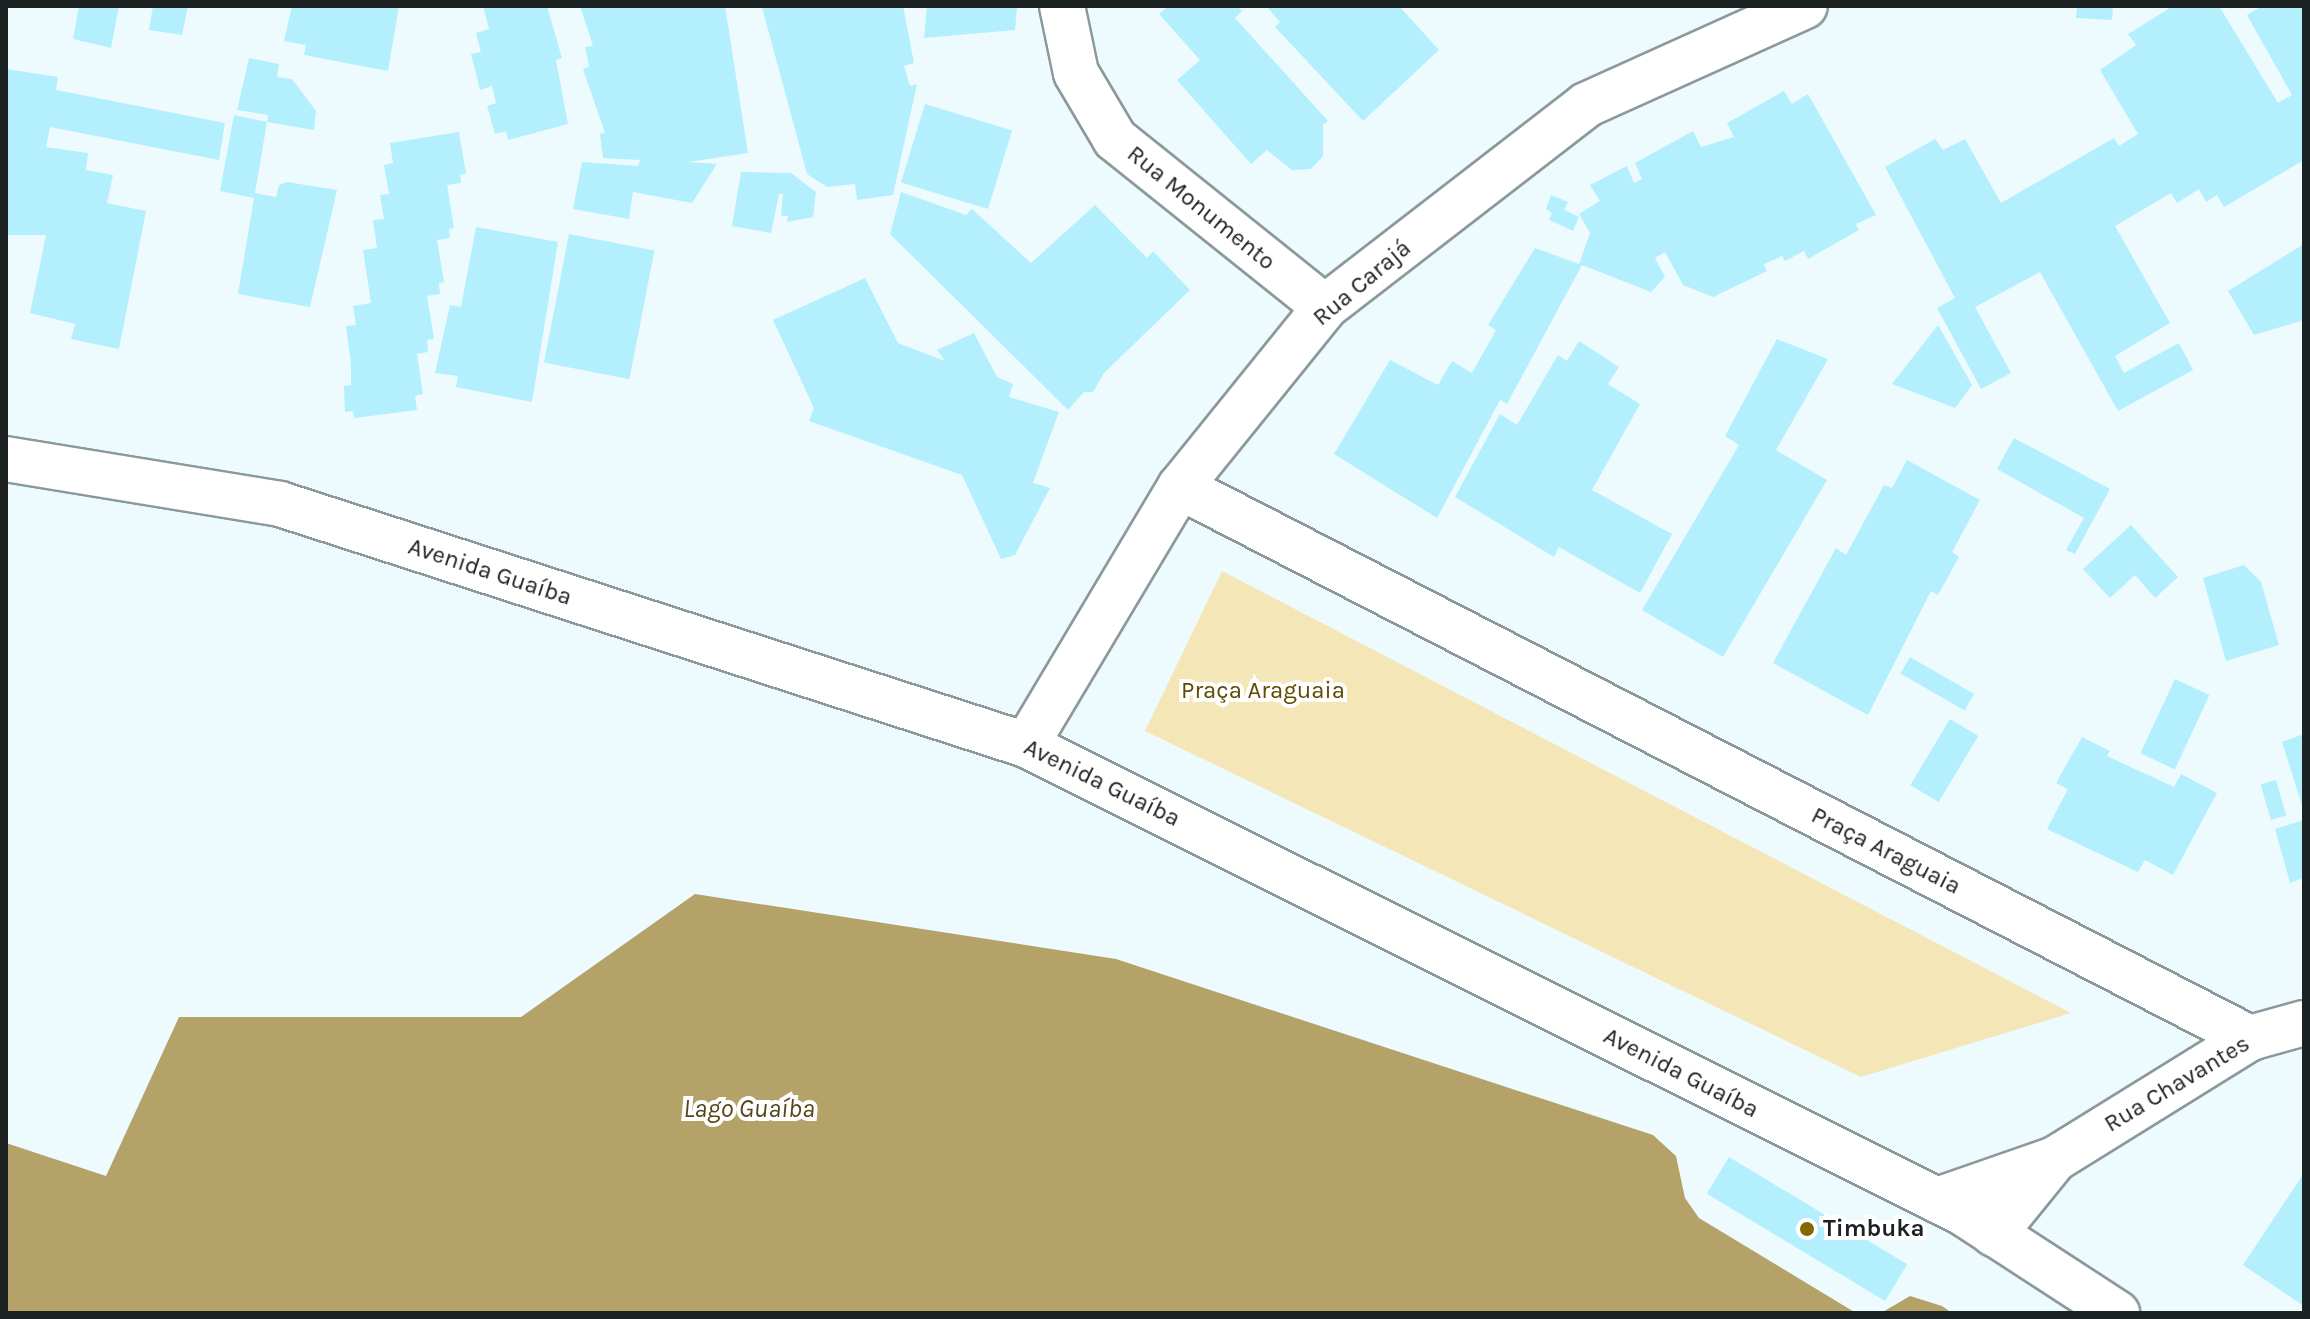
<!DOCTYPE html>
<meta charset="utf-8">
<style>
body{margin:0}
#map{position:relative;width:2310px;height:1319px;overflow:hidden;background:#edfbff;font-family:Karla,sans-serif}
div>[style]{position:absolute}
.green>*{inset:0;background:#f5e6b7}
.water>*{inset:0;background:#b5a269}
.building>*{inset:0;background:#b3effd;transform-origin:0 0}
.roads{filter:drop-shadow(2px 0 #8c999c) drop-shadow(-2px 0 #8c999c) drop-shadow(0 2px #8c999c) drop-shadow(0 -2px #8c999c)}
.minor>*{height:44px;margin:-22px;padding:0 22px;transform-origin:22px;border-radius:22px;background:#fff}
.secondary>*{height:44px;margin:-22px;padding:0 22px;transform-origin:22px;border-radius:22px;background:#fff}
.dots>*{width:22px;height:22px;translate:-50% -50%;box-sizing:border-box;border:4px solid #fff;border-radius:50%}
span{translate:-50% -50%;white-space:nowrap;text-align:center;line-height:1.15;-webkit-text-stroke:8px #fff;paint-order:stroke}
.street-label{font-size:24px;color:#1c2122}
.park-label{font-size:24px;color:#5f4c00}
.poi-label{font-size:24px;color:#1c2122;font-weight:700}
.left{translate:0 -50%;text-align:left}
.water-label{font-size:26px;color:#54471a;font-style:italic}
.frame{position:absolute;inset:0;border:8px solid #1c2122;pointer-events:none}
</style>
<div id="map">
<div class="green">
<i style="clip-path:polygon(1222px 571px,2071px 1013px,1861px 1077px,1145px 731px)"></i>
</div>
<div class="water">
<i style="clip-path:polygon(695px 894px,1116px 959px,1653px 1135px,1676px 1156px,1685px 1198px,1699px 1218px,1856px 1313px,6px 1313px,6px 1143px,106px 1176px,179px 1017px,521px 1017px)"></i>
<i style="clip-path:polygon(1910px 1296px,1942px 1306px,1952px 1313px,1881px 1313px)"></i>
</div>
<div class="building">
<i style="clip-path:polygon(79px 6px,119px 6px,111px 48px,73px 39px)"></i>
<i style="clip-path:polygon(153px 6px,188px 6px,182px 35px,149px 30px)"></i>
<i style="clip-path:polygon(292px 6px,399px 6px,388px 71px,304px 55px,306px 45px,284px 41px)"></i>
<i style="clip-path:polygon(483px 6px,547px 6px,562px 58px,556px 60px,568px 124px,508px 140px,506px 131px,495px 134px,487px 106px,496px 103px,492px 86px,480px 90px,471px 54px,481px 52px,476px 33px,489px 29px)"></i>
<i style="clip-path:polygon(580px 6px,725px 6px,748px 153px,688px 162px,717px 164px,692px 203px,633px 192px,629px 219px,573px 209px,582px 162px,638px 166px,640px 160px,603px 158px,600px 134px,605px 133px,583px 69px,589px 67px,585px 47px,593px 46px)"></i>
<i style="clip-path:polygon(903px 6px,914px 63px,904px 66px,910px 86px,917px 84px,893px 195px,857px 200px,855px 184px,827px 187px,807px 174px,762px 7px)"></i>
<i style="clip-path:polygon(927px 6px,1017px 6px,1015px 30px,924px 38px)"></i>
<i style="clip-path:polygon(1169px 6px,1237px 6px,1242px 11px,1235px 18px,1328px 121px,1323px 125px,1323px 156px,1311px 169px,1292px 170px,1267px 150px,1251px 164px,1177px 80px,1200px 60px,1159px 14px)"></i>
<i style="clip-path:polygon(1266px 6px,1399px 6px,1439px 50px,1363px 121px,1275px 27px,1280px 22px)"></i>
<i style="clip-path:polygon(2077px 6px,2113px 6px,2112px 20px,2076px 18px)"></i>
<i style="clip-path:polygon(2173px 6px,2219px 6px,2278px 103px,2292px 95px,2247px 15px,2262px 6px,2304px 6px,2304px 160px,2224px 207px,2217px 195px,2206px 202px,2199px 189px,2177px 203px,2171px 193px,2115px 226px,2170px 323px,2115px 356px,2124px 373px,2179px 343px,2193px 370px,2118px 411px,2040px 272px,1975px 307px,2011px 373px,1981px 389px,1937px 308px,1955px 298px,1885px 167px,1935px 139px,1943px 150px,1965px 139px,2001px 203px,2114px 138px,2119px 146px,2138px 134px,2100px 70px,2136px 45px,2128px 34px)"></i>
<i style="clip-path:polygon(249px 58px,279px 64px,277px 77px,292px 79px,316px 111px,314px 130px,267px 122px,268px 115px,237px 110px)"></i>
<i style="clip-path:polygon(6px 69px,58px 77px,56px 90px,225px 123px,219px 160px,50px 127px,46px 147px,88px 153px,86px 170px,113px 175px,107px 203px,146px 211px,119px 349px,71px 339px,75px 324px,30px 313px,46px 235px,6px 235px)"></i>
<i style="clip-path:polygon(1784px 91px,1792px 104px,1808px 94px,1876px 215px,1856px 224px,1859px 230px,1808px 259px,1804px 251px,1785px 261px,1782px 256px,1764px 264px,1767px 271px,1713px 297px,1683px 285px,1665px 252px,1655px 258px,1665px 277px,1651px 292px,1582px 265px,1507px 404px,1500px 400px,1437px 518px,1334px 454px,1390px 360px,1438px 385px,1452px 361px,1472px 373px,1496px 330px,1488px 325px,1535px 248px,1579px 264px,1590px 233px,1579px 214px,1600px 201px,1590px 185px,1627px 166px,1634px 183px,1642px 179px,1635px 163px,1693px 131px,1701px 147px,1734px 137px,1727px 123px)"></i>
<i style="left:925px;top:104px;width:91px;height:82px;rotate:17deg"></i>
<i style="clip-path:polygon(234px 115px,267px 122px,255px 193px,276px 197px,279px 185px,287px 182px,337px 190px,310px 307px,238px 294px,254px 198px,220px 191px)"></i>
<i style="clip-path:polygon(459px 132px,466px 174px,460px 175px,461px 183px,447px 185px,454px 228px,449px 229px,450px 238px,437px 240px,444px 282px,439px 283px,440px 294px,427px 296px,434px 339px,427px 340px,428px 352px,417px 354px,423px 394px,415px 396px,417px 410px,354px 418px,353px 411px,345px 412px,344px 386px,351px 385px,351px 364px,346px 326px,356px 325px,353px 306px,371px 303px,363px 250px,377px 248px,373px 220px,384px 219px,380px 195px,389px 194px,384px 165px,393px 163px,390px 143px)"></i>
<i style="clip-path:polygon(741px 172px,791px 173px,816px 192px,813px 217px,787px 222px,788px 216px,781px 216px,783px 194px,779px 194px,771px 233px,732px 226px)"></i>
<i style="clip-path:polygon(901px 192px,966px 215px,972px 209px,1031px 263px,1095px 205px,1147px 258px,1153px 251px,1190px 290px,1104px 373px,1093px 392px,1084px 392px,1068px 410px,890px 234px)"></i>
<i style="clip-path:polygon(1551px 195px,1568px 202px,1564px 210px,1579px 217px,1573px 231px,1549px 220px,1552px 213px,1546px 209px)"></i>
<i style="clip-path:polygon(476px 227px,558px 242px,532px 402px,456px 387px,458px 376px,435px 373px,450px 305px,461px 307px)"></i>
<i style="left:569px;top:234px;width:87px;height:131px;rotate:11deg"></i>
<i style="clip-path:polygon(2304px 244px,2304px 320px,2254px 335px,2228px 291px)"></i>
<i style="clip-path:polygon(865px 278px,898px 343px,945px 361px,937px 350px,974px 333px,997px 377px,1013px 384px,1009px 397px,1059px 412px,1033px 483px,1050px 488px,1015px 555px,1001px 559px,962px 475px,809px 421px,814px 408px,773px 320px)"></i>
<i style="clip-path:polygon(1938px 325px,1972px 385px,1955px 408px,1892px 384px)"></i>
<i style="clip-path:polygon(1777px 339px,1828px 359px,1776px 450px,1827px 480px,1723px 657px,1642px 610px,1739px 445px,1725px 436px)"></i>
<i style="clip-path:polygon(1579px 341px,1619px 367px,1608px 384px,1640px 404px,1592px 490px,1672px 534px,1640px 593px,1559px 547px,1554px 557px,1455px 497px,1500px 414px,1517px 425px,1558px 355px,1567px 361px)"></i>
<i style="clip-path:polygon(2014px 438px,2110px 489px,2075px 554px,2066px 550px,2084px 518px,1997px 469px)"></i>
<i style="clip-path:polygon(1907px 460px,1980px 500px,1952px 552px,1959px 557px,1938px 595px,1931px 591px,1868px 715px,1773px 663px,1836px 548px,1846px 555px,1884px 485px,1892px 488px)"></i>
<i style="clip-path:polygon(2131px 525px,2178px 577px,2155px 598px,2135px 575px,2110px 598px,2083px 569px)"></i>
<i style="clip-path:polygon(2244px 565px,2261px 582px,2279px 645px,2226px 661px,2203px 578px)"></i>
<i style="left:1910px;top:657px;width:74px;height:19px;rotate:30deg"></i>
<i style="left:2175px;top:679px;width:38px;height:82px;rotate:25deg"></i>
<i style="left:1950px;top:719px;width:33px;height:77px;rotate:31deg"></i>
<i style="clip-path:polygon(2304px 734px,2304px 808px,2303px 808px,2282px 742px)"></i>
<i style="clip-path:polygon(2082px 737px,2110px 751px,2107px 756px,2174px 787px,2181px 774px,2217px 793px,2173px 875px,2145px 860px,2138px 872px,2047px 829px,2068px 789px,2056px 783px)"></i>
<i style="left:2276px;top:780px;width:37px;height:16px;rotate:74deg"></i>
<i style="clip-path:polygon(2304px 820px,2304px 878px,2290px 883px,2275px 829px)"></i>
<i style="left:1729px;top:1157px;width:208px;height:43px;rotate:31deg"></i>
<i style="clip-path:polygon(2304px 1173px,2304px 1306px,2243px 1265px)"></i>
</div>
<div class="roads">
<div class="minor">
<i style="left:1062px;top:6px;width:68px;rotate:78.2deg"></i>
<i style="left:1076px;top:73px;width:77px;rotate:59.4deg"></i>
<i style="left:1115px;top:139px;width:269px;rotate:38.7deg"></i>
<i style="left:1180px;top:487px;width:1204px;rotate:27.25deg"></i>
<i style="left:1026px;top:745px;width:300px;rotate:-59.2deg"></i>
<i style="left:1180px;top:487px;width:231px;rotate:-51.1deg"></i>
<i style="left:1325px;top:307px;width:330px;rotate:-37.7deg"></i>
<i style="left:1586px;top:105px;width:240px;rotate:-24.3deg"></i>
<i style="left:1937px;top:1200px;width:125px;rotate:-19.2deg"></i>
<i style="left:2055px;top:1159px;width:229px;rotate:-31.8deg"></i>
<i style="left:2250px;top:1038px;width:56px;rotate:-15.5deg"></i>
<i style="left:1994px;top:1234px;width:97px;rotate:-50.9deg"></i>
</div>
<div class="secondary">
<i style="left:6px;top:459px;width:278px;rotate:9.3deg"></i>
<i style="left:280px;top:504px;width:784px;rotate:17.9deg"></i>
<i style="left:1026px;top:745px;width:1047px;rotate:26.54deg"></i>
<i style="left:1963px;top:1213px;width:184px;rotate:33deg"></i>
</div>
</div>
<div class="dots">
<i style="left:1807px;top:1229px;background:#826901"></i>
</div>
<div class="street-label">
<span style="left:1201px;top:208px;rotate:39deg">Rua Monumento</span>
<span style="left:1362px;top:283px;rotate:-40deg">Rua Carajá</span>
<span style="left:490px;top:572px;rotate:18deg">Avenida Guaíba</span>
<span style="left:1102px;top:783px;rotate:26deg">Avenida Guaíba</span>
<span style="left:1886px;top:851px;rotate:27deg">Praça Araguaia</span>
<span style="left:1681px;top:1073px;rotate:27deg">Avenida Guaíba</span>
<span style="left:2177px;top:1084px;rotate:-31deg">Rua Chavantes</span>
</div>
<div class="park-label">
<span style="left:1263px;top:691px">Praça Araguaia</span>
</div>
<div class="poi-label">
<span class="left" style="left:1823px;top:1229px">Timbuka</span>
</div>
<div class="water-label">
<span style="left:749px;top:1109px">Lago Guaíba</span>
</div>
<div class="frame"></div>
</div>
